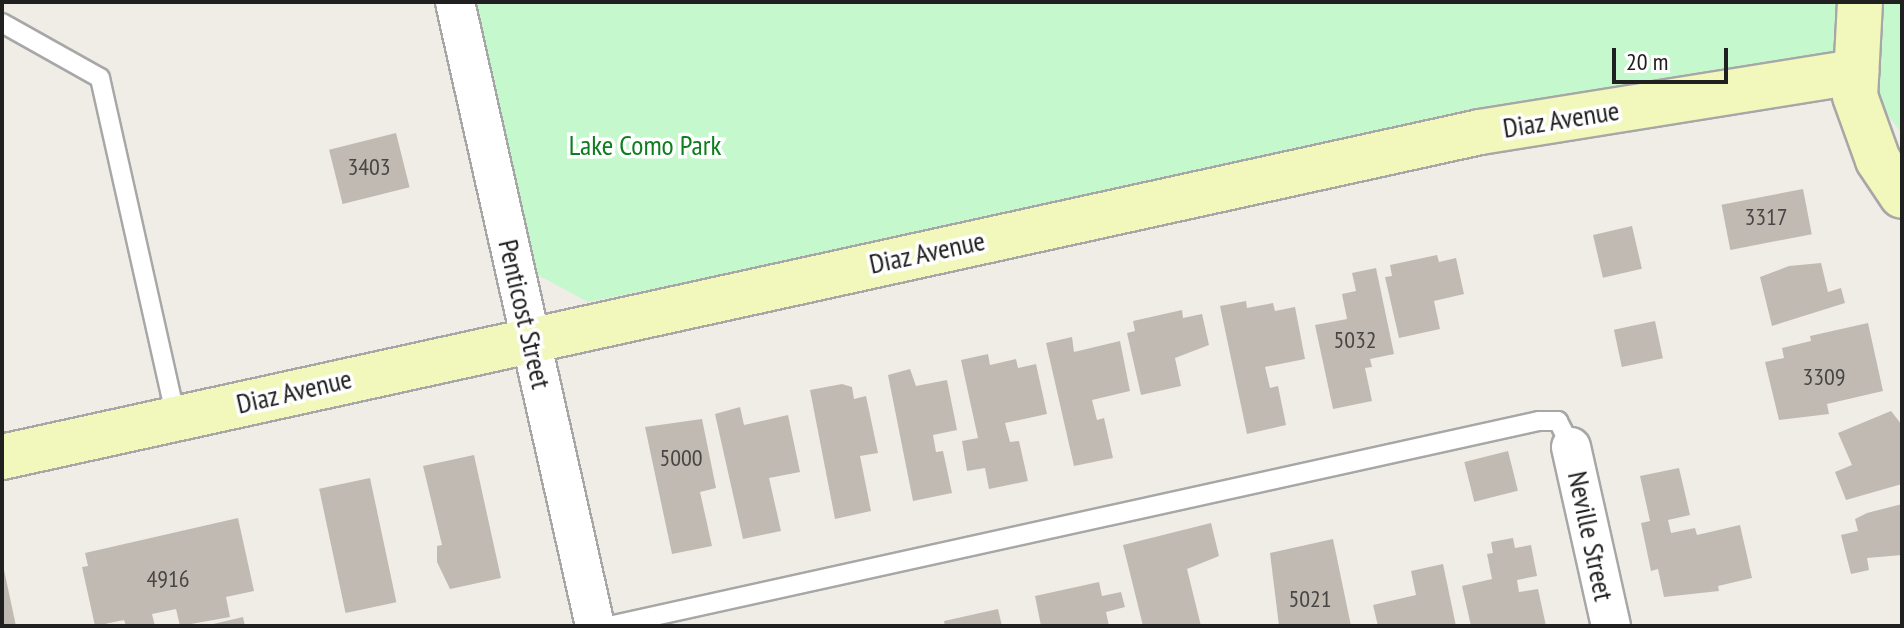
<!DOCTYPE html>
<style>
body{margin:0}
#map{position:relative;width:1904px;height:628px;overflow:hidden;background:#f0ede6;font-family:"PT Sans Narrow",sans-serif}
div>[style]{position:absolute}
.park>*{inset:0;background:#c5f8cc}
.building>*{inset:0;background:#c1bab3;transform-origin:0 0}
.roads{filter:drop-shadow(2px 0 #a7a7a7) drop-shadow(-2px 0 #a7a7a7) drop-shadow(0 2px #a7a7a7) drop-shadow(0 -2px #a7a7a7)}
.lane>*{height:18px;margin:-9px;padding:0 9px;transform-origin:9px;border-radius:9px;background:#fff}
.street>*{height:38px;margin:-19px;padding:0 19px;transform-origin:19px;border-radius:19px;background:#fff}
.secondary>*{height:44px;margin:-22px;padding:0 22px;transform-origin:22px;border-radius:22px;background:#f2f8bc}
span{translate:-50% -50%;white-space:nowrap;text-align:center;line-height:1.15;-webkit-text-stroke:7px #fff;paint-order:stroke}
.number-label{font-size:24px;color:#484645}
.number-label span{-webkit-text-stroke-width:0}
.street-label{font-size:28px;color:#202020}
.park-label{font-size:28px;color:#0e7d1d}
.frame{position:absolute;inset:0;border:4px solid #202020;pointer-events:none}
.scale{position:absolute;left:1612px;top:48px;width:116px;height:36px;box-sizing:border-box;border:4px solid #202020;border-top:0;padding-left:10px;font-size:24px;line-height:28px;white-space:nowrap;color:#202020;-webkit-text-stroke:6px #fff;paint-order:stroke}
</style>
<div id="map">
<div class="park">
<i style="clip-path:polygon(447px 2px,1902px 2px,1902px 134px,1856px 72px,1539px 100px,969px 225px,588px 302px,536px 274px)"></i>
</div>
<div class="building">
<i style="left:396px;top:133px;width:56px;height:69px;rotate:76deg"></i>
<i style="left:1803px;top:189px;width:46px;height:83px;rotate:79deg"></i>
<i style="left:1632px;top:226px;width:44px;height:40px;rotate:77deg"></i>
<i style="clip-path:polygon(1437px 255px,1439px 262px,1456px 258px,1464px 294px,1434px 301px,1440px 329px,1399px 338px,1385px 277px,1392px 276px,1390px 265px)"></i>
<i style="clip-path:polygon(1821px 263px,1828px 292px,1841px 288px,1845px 303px,1772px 326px,1760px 277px,1789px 266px)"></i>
<i style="clip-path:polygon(1376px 268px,1394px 354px,1370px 359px,1372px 367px,1365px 368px,1372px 401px,1333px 409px,1315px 325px,1347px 319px,1342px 294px,1356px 291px,1352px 273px)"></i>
<i style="clip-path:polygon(1246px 301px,1247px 308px,1273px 303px,1275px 311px,1295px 307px,1305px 359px,1265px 367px,1270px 388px,1278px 386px,1286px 425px,1247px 434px,1220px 306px)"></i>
<i style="clip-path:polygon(1182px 310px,1183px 318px,1202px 314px,1209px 345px,1175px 358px,1181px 386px,1141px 395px,1127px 333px,1135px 331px,1133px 321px)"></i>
<i style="left:1655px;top:321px;width:38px;height:42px;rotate:78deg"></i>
<i style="clip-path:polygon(1868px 323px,1883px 391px,1827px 404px,1829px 414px,1779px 420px,1765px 362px,1784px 358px,1782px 348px,1811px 341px,1810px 336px)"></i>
<i style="clip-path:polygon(1072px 337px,1074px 352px,1120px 341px,1130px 391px,1092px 400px,1097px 420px,1104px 418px,1113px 458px,1074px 466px,1046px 343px)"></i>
<i style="clip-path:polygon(988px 354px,990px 365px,1016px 359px,1018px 368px,1036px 364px,1047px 414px,1005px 423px,1010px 442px,1019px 441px,1028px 481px,989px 489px,985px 468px,967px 471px,962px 441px,978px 438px,961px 360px)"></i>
<i style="clip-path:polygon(910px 369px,916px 386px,947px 380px,957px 430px,933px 435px,936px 452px,943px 451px,952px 493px,913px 501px,888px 375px)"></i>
<i style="clip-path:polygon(842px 384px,852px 387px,854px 399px,866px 396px,878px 453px,860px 456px,871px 511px,835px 519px,810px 390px)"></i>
<i style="clip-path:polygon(740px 407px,744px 425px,788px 415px,800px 472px,769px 478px,781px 531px,743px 539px,715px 414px)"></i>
<i style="clip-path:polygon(1891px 411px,1902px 425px,1902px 484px,1846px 500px,1835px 472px,1852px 465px,1838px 433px)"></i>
<i style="clip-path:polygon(702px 419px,716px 488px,700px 492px,712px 546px,672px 554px,645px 427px)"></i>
<i style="left:1508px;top:451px;width:41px;height:45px;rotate:76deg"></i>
<i style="clip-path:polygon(474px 455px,501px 578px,450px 589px,437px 562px,437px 546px,442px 545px,423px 466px)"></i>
<i style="clip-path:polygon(1679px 468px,1690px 515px,1668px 520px,1671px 533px,1695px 528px,1697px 535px,1740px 525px,1752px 578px,1718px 586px,1719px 591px,1664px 597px,1658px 569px,1651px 571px,1641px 523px,1650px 521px,1640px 476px)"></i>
<i style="left:370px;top:478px;width:127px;height:52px;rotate:78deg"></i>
<i style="clip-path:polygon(1902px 504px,1902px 555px,1867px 558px,1869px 570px,1851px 574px,1841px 535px,1858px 531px,1855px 519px,1867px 513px)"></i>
<i style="clip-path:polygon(238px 518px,254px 591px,226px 597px,230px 617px,180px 626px,176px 609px,152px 614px,155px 626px,126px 626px,124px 620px,95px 626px,82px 567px,88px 566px,85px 553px)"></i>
<i style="clip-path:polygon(1211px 523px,1219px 556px,1187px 569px,1201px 626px,1143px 626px,1123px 545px)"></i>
<i style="clip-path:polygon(1513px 538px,1515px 548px,1531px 545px,1537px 576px,1517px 580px,1519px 592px,1538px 589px,1546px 626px,1471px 626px,1462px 586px,1492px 579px,1487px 554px,1493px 553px,1491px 542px)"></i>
<i style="clip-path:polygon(1333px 539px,1351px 626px,1279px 626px,1270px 553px)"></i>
<i style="clip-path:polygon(1443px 564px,1456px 626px,1378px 626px,1373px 605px,1416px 595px,1411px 571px)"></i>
<i style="clip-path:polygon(2px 565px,3px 565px,16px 626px,2px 626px)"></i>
<i style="clip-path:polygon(1099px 582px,1102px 596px,1121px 592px,1125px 607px,1106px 612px,1109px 626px,1041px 626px,1035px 596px)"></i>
<i style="clip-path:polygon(998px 609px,1002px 626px,945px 626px,944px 621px)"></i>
<i style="clip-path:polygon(243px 617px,245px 626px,209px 626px,209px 625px)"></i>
</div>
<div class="roads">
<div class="lane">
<i style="left:2px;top:23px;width:112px;rotate:29.3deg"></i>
<i style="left:100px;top:78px;width:348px;rotate:77.4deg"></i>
<i style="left:609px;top:626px;width:952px;rotate:-12.43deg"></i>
<i style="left:1539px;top:421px;width:19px"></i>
<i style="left:1558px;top:421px;width:29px;rotate:63deg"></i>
</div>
<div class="street">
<i style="left:455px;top:2px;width:640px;rotate:77.35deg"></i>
<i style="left:1571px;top:447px;width:183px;rotate:77.4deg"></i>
</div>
<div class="secondary">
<i style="left:1860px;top:2px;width:94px;rotate:93deg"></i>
<i style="left:1855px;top:96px;width:68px;rotate:70.2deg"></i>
<i style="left:1878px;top:160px;width:43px;rotate:56.3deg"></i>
<i style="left:2px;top:457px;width:1513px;rotate:-12.4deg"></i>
<i style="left:1480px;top:132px;width:381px;rotate:-9.1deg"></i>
</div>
</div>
<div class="number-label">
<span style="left:369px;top:167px">3403</span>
<span style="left:1766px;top:217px">3317</span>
<span style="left:1355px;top:340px">5032</span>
<span style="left:1824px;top:377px">3309</span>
<span style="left:681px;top:458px">5000</span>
<span style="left:168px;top:579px">4916</span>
<span style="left:1310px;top:599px">5021</span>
</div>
<div class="street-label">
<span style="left:1561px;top:119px;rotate:-9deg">Diaz Avenue</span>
<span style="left:927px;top:252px;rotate:-12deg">Diaz Avenue</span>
<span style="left:525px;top:314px;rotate:77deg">Penticost Street</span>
<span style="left:294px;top:391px;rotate:-13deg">Diaz Avenue</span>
<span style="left:1591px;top:536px;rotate:78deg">Neville Street</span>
</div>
<div class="park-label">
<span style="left:645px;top:145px">Lake Como Park</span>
</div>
<div class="frame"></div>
<div class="scale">20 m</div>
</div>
